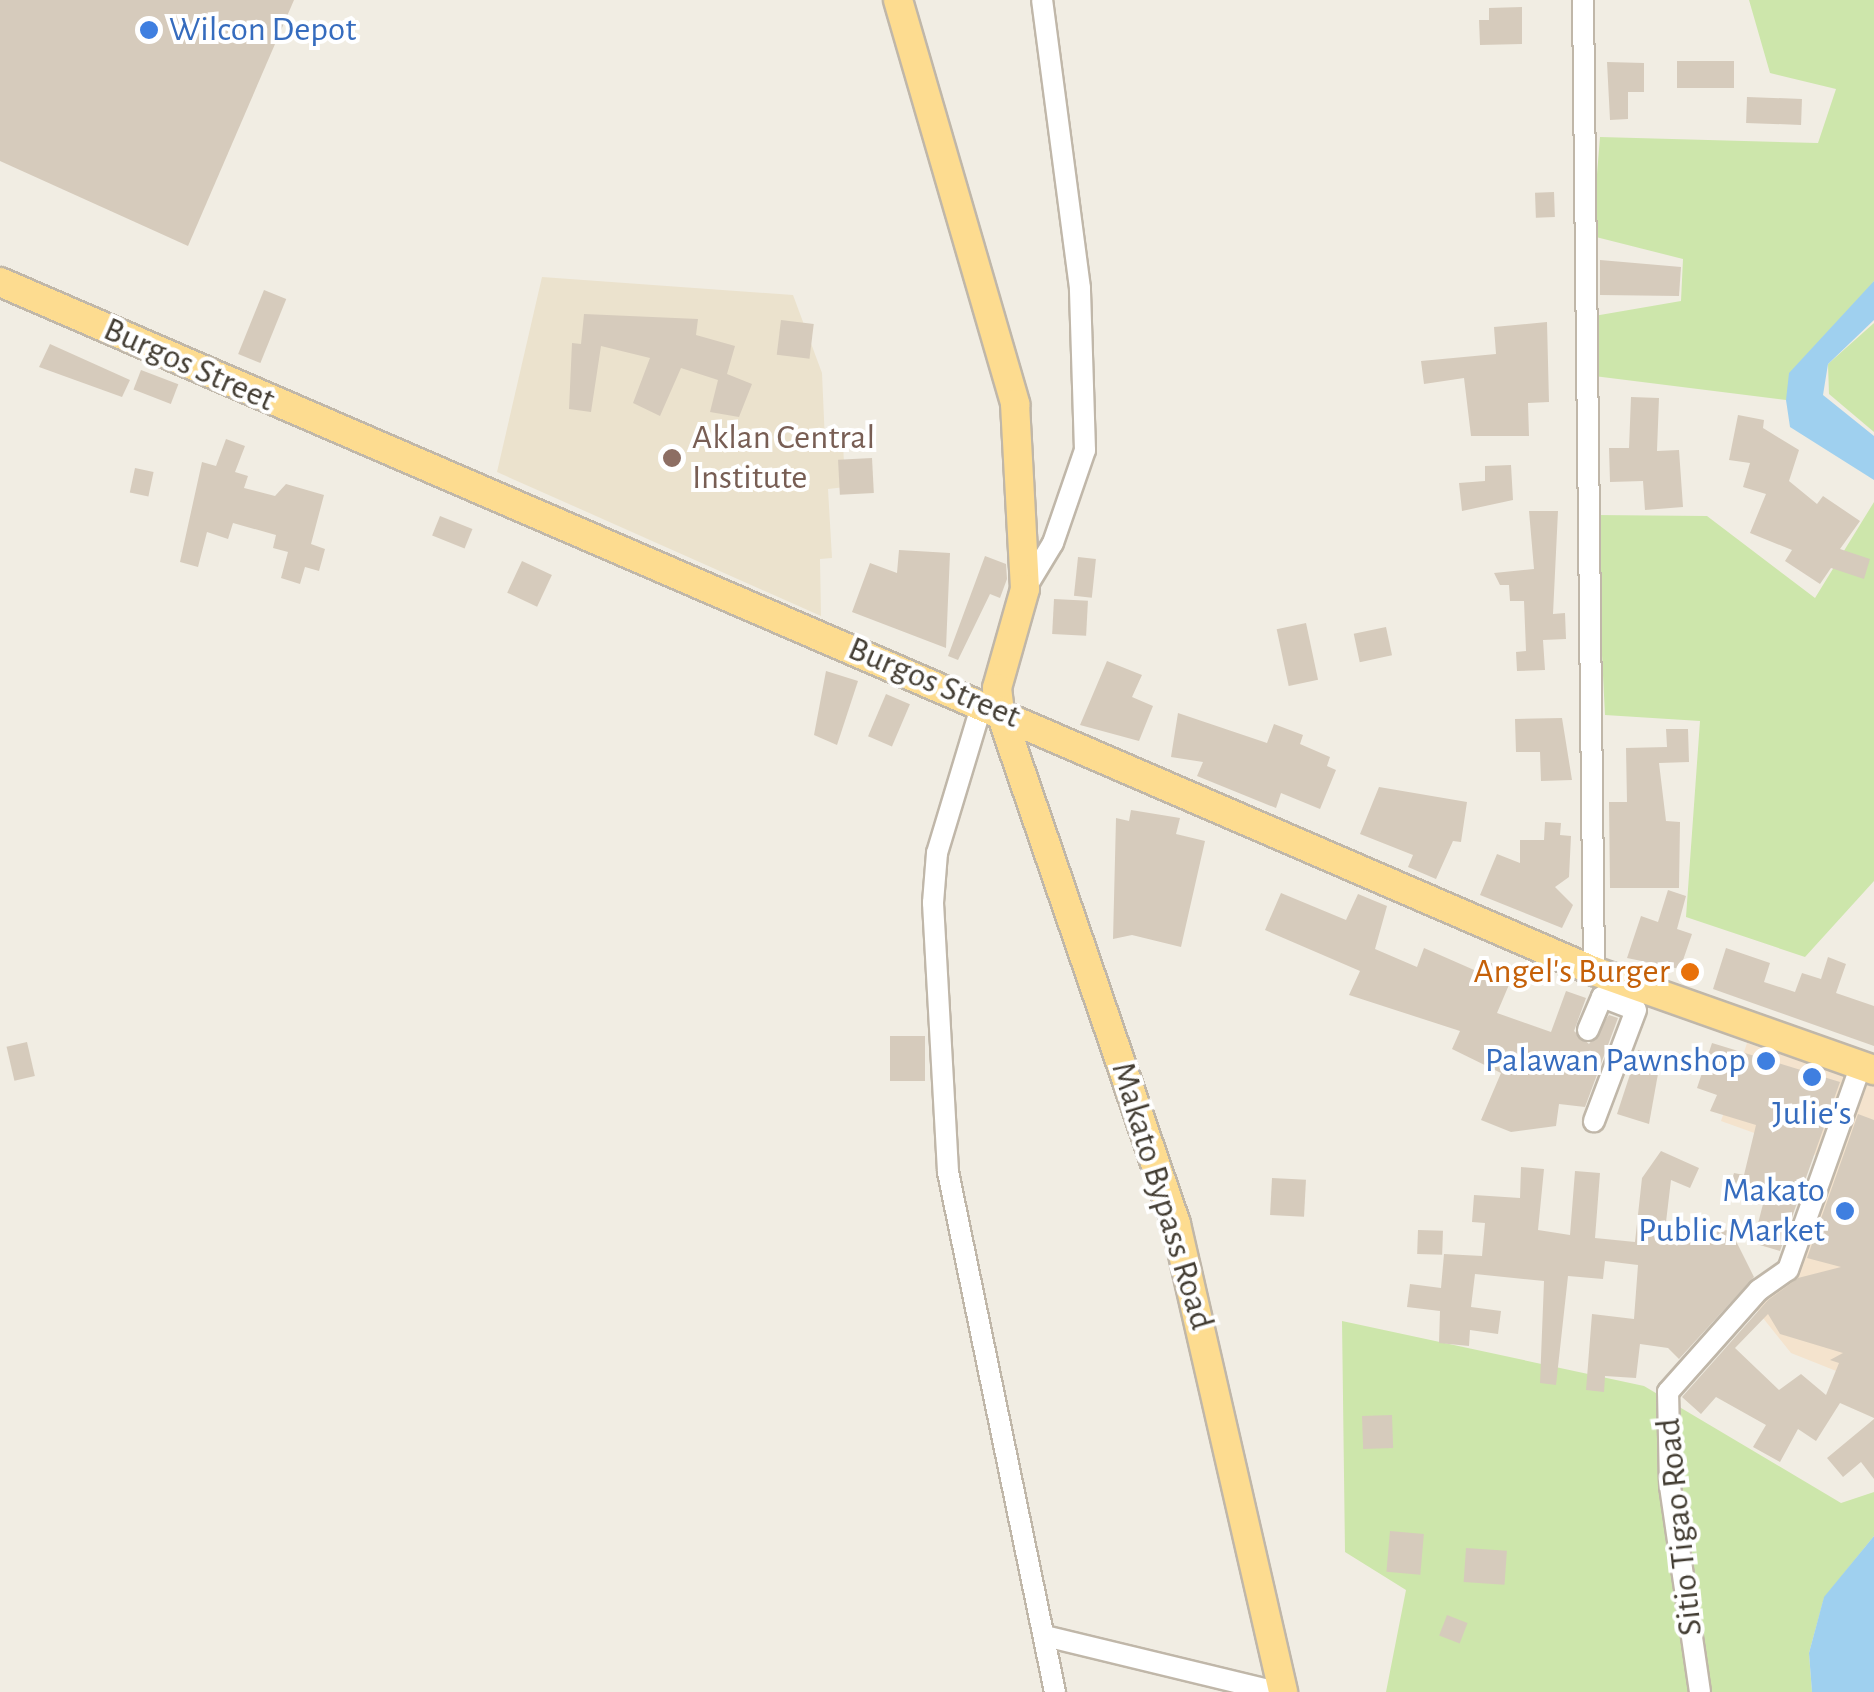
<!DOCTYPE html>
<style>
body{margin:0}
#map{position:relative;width:1874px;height:1692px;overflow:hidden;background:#f1ede3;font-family:"Alegreya Sans",sans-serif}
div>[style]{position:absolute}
.commercial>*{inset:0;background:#f4e3cd}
.education>*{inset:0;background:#ebe2cd}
.green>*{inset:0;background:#cde6ab}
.water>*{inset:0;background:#9fd0ef}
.building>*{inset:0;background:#d6cbbc;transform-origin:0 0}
.roads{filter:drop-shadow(2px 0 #c0b7a9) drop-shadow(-2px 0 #c0b7a9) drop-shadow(0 2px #c0b7a9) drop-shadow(0 -2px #c0b7a9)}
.minor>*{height:20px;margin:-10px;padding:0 10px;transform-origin:10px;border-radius:10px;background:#fff}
.major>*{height:28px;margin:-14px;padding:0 14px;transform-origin:14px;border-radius:14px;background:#fddc90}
.dots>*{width:28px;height:28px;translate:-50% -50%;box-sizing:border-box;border:5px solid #fff;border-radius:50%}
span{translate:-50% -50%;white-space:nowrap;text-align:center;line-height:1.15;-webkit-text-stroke:8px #fff;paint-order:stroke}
.shop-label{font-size:35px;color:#366cbe}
.left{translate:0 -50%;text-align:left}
.right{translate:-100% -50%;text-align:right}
.street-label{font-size:35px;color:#433d33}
.education-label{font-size:35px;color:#785e54}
.food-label{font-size:35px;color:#c56008}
</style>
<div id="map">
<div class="commercial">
<i style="clip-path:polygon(1747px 1043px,1874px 1086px,1874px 1386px,1791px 1353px,1751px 1303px,1792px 1272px,1835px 1162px,1721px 1121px)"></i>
</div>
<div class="education">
<i style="clip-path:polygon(542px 277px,793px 295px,822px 373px,825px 442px,843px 442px,845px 487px,828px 489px,832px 558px,820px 559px,821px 616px,497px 472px)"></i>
</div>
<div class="green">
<i style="clip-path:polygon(1749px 0,1874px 0,1874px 281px,1786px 400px,1594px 376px,1594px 316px,1681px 301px,1683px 259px,1592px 236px,1600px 137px,1818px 143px,1836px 89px,1770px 73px)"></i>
<i style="clip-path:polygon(1874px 323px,1874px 432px,1829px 394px,1828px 364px)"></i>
<i style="clip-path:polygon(1874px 502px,1874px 881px,1805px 957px,1686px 917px,1700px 721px,1605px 715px,1595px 515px,1707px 516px,1815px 598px)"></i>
<i style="clip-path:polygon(1342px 1321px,1644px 1386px,1841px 1503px,1874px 1492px,1874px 1536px,1824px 1598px,1809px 1653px,1812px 1692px,1386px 1692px,1406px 1590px,1345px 1552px)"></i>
</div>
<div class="water">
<i style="clip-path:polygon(1874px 281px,1874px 320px,1828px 364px,1823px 395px,1874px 436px,1874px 480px,1790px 427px,1786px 400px,1789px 373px)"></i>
<i style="clip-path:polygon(1874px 1536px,1874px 1692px,1812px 1692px,1809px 1653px,1824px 1597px)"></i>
</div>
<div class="building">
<i style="clip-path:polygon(0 0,294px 0,188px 246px,0 161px)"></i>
<i style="clip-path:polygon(1522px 7px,1522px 44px,1480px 45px,1479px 20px,1489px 20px,1489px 8px)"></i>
<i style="left:1734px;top:61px;width:27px;height:57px;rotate:90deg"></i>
<i style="clip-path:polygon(1607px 62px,1644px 63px,1644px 92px,1628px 92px,1628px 119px,1610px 120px)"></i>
<i style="left:1747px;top:97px;width:55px;height:26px;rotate:2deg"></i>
<i style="left:1554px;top:192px;width:25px;height:19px;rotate:88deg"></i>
<i style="clip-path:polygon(1600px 260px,1681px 267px,1679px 296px,1600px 295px)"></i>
<i style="left:264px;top:290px;width:24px;height:69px;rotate:22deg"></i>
<i style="clip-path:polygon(584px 314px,698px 319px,696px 335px,735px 346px,727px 374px,752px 384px,739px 417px,710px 412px,718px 380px,681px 368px,660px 416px,633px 403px,650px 358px,601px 346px,591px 412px,569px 409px,572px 343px,581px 344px)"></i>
<i style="left:781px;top:320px;width:33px;height:35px;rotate:7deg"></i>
<i style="clip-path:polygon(1547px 322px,1549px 402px,1528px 403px,1529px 436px,1471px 436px,1464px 378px,1424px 384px,1421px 361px,1496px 354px,1494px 327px)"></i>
<i style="clip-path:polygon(50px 344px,130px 380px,122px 397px,39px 367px)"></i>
<i style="left:141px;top:370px;width:40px;height:21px;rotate:21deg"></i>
<i style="clip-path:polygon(1631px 397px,1659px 398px,1657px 451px,1679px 450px,1683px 507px,1645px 510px,1643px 481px,1610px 482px,1609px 448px,1629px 448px)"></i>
<i style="clip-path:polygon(1738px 415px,1764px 420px,1763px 428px,1799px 450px,1789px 481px,1817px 504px,1823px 496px,1860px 521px,1840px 549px,1870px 559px,1864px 579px,1831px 568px,1820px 584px,1785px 561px,1792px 550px,1750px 533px,1766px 494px,1743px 487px,1750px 463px,1729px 460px)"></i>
<i style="clip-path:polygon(226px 439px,245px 446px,235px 472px,248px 476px,244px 488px,275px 496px,286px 484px,324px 495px,311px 544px,325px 549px,319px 571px,305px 567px,300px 584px,281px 578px,288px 552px,273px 548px,276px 535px,233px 523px,228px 539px,207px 532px,198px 567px,180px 562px,202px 462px,216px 466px)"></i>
<i style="left:872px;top:458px;width:35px;height:34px;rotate:87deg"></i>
<i style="clip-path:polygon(1511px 465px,1513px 500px,1462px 511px,1459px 483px,1485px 481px,1485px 466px)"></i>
<i style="left:135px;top:468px;width:19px;height:25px;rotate:12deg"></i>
<i style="clip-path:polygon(1529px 511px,1558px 511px,1553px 614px,1565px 613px,1566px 639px,1543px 640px,1545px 670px,1517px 671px,1516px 652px,1526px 651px,1524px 601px,1510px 601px,1509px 585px,1500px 585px,1494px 573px,1534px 569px)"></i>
<i style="left:440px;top:516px;width:35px;height:21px;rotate:22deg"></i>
<i style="clip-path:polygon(899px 550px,950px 553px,946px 648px,852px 612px,870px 563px,897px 573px)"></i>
<i style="clip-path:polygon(985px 556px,1006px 564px,1007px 579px,1000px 598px,990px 594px,958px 660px,948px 656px)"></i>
<i style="left:1078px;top:557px;width:18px;height:39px;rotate:6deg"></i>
<i style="left:522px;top:561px;width:33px;height:35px;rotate:25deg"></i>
<i style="left:1054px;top:599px;width:34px;height:35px;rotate:3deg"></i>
<i style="left:1306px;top:623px;width:58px;height:30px;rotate:78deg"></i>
<i style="left:1386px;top:627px;width:29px;height:33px;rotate:78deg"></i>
<i style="clip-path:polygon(1107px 661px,1142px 675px,1132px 697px,1153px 706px,1139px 741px,1080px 725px)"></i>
<i style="clip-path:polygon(826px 671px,858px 681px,837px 745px,814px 735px)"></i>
<i style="left:886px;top:694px;width:26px;height:46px;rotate:23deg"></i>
<i style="clip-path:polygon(1178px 713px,1267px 743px,1274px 724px,1303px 735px,1300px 744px,1330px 757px,1327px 766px,1336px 770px,1320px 809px,1281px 793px,1276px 808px,1197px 776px,1203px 762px,1171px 757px)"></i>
<i style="clip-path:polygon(1562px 718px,1572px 780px,1541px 781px,1540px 752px,1516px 752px,1515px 719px)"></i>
<i style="clip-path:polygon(1666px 729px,1688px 729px,1689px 762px,1659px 763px,1666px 821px,1680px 822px,1679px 888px,1610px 888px,1609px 802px,1627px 802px,1626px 748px,1667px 747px)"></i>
<i style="clip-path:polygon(1379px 787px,1467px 802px,1461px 842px,1453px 841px,1436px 879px,1408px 867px,1413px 855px,1360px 834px)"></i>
<i style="clip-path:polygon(1131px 810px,1180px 818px,1176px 834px,1205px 841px,1181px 947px,1132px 935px,1113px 939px,1116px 818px,1129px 821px)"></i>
<i style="clip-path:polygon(1545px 822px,1561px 823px,1560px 835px,1571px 836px,1569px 877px,1555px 887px,1573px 905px,1562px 928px,1480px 895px,1497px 854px,1520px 863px,1520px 840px,1544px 840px)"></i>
<i style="clip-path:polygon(1668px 890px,1686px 896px,1677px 929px,1692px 934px,1680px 969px,1627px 958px,1641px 916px,1658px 922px)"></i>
<i style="clip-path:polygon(1281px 893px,1346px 920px,1358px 894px,1387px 906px,1375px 949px,1417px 967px,1424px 948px,1481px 973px,1486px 961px,1514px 973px,1497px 1013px,1551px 1032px,1566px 991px,1586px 998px,1574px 1031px,1589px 1044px,1609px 1015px,1618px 1018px,1585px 1107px,1559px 1104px,1556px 1126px,1511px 1132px,1481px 1120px,1501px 1073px,1452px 1049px,1460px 1031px,1349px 995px,1360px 971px,1265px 930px)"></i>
<i style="clip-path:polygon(1726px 948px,1770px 963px,1764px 982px,1795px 992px,1802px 973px,1821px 979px,1828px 957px,1846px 964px,1836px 993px,1874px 1006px,1874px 1046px,1713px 989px)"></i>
<i style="left:890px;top:1036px;width:35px;height:45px"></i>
<i style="left:27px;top:1042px;width:35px;height:21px;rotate:77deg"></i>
<i style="clip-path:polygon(1712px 1043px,1840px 1082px,1780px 1251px,1753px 1243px,1763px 1204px,1728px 1194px,1734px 1173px,1744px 1175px,1756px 1125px,1710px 1111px,1717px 1095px,1697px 1088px)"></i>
<i style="clip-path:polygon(1638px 1050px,1661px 1057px,1649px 1124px,1617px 1114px)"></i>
<i style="clip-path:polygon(evenodd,1858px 1114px,1874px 1120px,1874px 1418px,1840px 1403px,1816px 1441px,1798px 1429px,1780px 1462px,1753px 1447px,1766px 1425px,1716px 1397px,1701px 1414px,1682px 1397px,1768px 1300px,1798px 1278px,1841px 1267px,1807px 1258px,1858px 1114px,1768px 1314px,1780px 1334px,1843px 1353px,1830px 1360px,1839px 1363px,1826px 1395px,1801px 1374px,1779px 1390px,1735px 1348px,1768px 1314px)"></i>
<i style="clip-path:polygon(1661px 1151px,1699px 1168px,1690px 1188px,1671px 1180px,1666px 1222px,1731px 1231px,1754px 1277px,1679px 1359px,1668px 1348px,1640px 1344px,1636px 1378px,1605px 1376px,1604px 1392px,1586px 1390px,1592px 1314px,1634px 1319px,1638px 1265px,1605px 1261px,1603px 1279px,1568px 1276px,1556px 1385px,1540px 1383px,1544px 1281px,1475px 1274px,1471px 1307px,1501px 1311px,1498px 1334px,1470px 1330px,1469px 1346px,1439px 1343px,1440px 1311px,1407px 1307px,1410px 1284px,1441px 1288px,1444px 1254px,1482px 1256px,1485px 1223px,1472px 1222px,1474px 1195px,1520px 1198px,1521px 1167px,1544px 1169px,1538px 1230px,1570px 1235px,1575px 1171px,1600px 1173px,1595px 1238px,1635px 1242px,1642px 1178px)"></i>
<i style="left:1272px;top:1178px;width:34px;height:37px;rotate:3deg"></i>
<i style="left:1418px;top:1230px;width:25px;height:24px;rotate:2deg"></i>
<i style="left:1392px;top:1415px;width:33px;height:30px;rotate:88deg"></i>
<i style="clip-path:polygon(1874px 1419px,1874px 1479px,1861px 1462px,1843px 1477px,1827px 1458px)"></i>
<i style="left:1390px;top:1531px;width:34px;height:41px;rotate:5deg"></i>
<i style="left:1466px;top:1548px;width:41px;height:34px;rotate:4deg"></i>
<i style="left:1447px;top:1615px;width:22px;height:22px;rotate:21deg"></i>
</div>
<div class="roads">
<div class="minor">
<i style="left:1583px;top:0;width:971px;rotate:89.35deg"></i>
<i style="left:1025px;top:589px;width:54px;rotate:-58.7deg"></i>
<i style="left:1053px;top:543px;width:98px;rotate:-71deg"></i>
<i style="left:1085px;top:450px;width:162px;rotate:-91.8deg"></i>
<i style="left:1080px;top:288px;width:290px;rotate:-97.5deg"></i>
<i style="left:982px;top:704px;width:156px;rotate:106.8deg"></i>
<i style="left:937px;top:853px;width:50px;rotate:94.6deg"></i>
<i style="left:933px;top:903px;width:269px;rotate:86.8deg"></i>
<i style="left:948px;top:1172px;width:531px;rotate:78.37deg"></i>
<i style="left:1588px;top:1030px;width:36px;rotate:-67deg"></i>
<i style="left:1602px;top:997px;width:36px;rotate:21deg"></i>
<i style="left:1636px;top:1010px;width:119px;rotate:110.7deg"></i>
<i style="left:1045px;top:1636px;width:239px;rotate:13.6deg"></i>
<i style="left:1700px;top:1692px;width:208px;rotate:-98.3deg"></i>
<i style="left:1670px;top:1486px;width:94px;rotate:-91.2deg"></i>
<i style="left:1668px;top:1392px;width:137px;rotate:-48.3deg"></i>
<i style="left:1759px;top:1290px;width:35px;rotate:-35deg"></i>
<i style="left:1788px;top:1270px;width:218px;rotate:-70.4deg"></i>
</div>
<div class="major">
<i style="left:898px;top:0;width:421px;rotate:73.8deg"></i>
<i style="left:1015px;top:404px;width:185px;rotate:86.9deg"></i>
<i style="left:1025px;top:589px;width:103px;rotate:105.8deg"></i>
<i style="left:997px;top:688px;width:23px;rotate:83deg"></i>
<i style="left:1000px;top:711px;width:542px;rotate:71.06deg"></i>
<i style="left:1176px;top:1224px;width:480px;rotate:77.1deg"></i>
<i style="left:0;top:282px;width:1737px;rotate:23.38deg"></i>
<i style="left:1594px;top:971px;width:297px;rotate:19.5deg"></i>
</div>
</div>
<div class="dots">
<i style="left:149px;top:30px;background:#3f7fe0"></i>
<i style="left:672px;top:458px;background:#8d6e63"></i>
<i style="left:1690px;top:972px;background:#e8710a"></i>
<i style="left:1766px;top:1061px;background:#3f7fe0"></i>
<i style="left:1812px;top:1077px;background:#3f7fe0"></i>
<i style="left:1845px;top:1211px;background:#3f7fe0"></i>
</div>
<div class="shop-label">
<span class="left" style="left:169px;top:30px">Wilcon Depot</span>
<span class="right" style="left:1746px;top:1061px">Palawan Pawnshop</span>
<span style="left:1812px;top:1114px">Julie's</span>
<span class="right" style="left:1825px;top:1211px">Makato<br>Public Market</span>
</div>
<div class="street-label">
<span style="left:189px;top:365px;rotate:24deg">Burgos Street</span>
<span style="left:934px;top:683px;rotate:23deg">Burgos Street</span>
<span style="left:1162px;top:1196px;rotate:73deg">Makato Bypass Road</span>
<span style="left:1680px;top:1527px;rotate:-96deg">Sitio Tigao Road</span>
</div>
<div class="education-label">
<span class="left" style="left:692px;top:458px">Aklan Central<br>Institute</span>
</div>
<div class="food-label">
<span class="right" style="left:1670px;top:972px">Angel's Burger</span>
</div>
</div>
